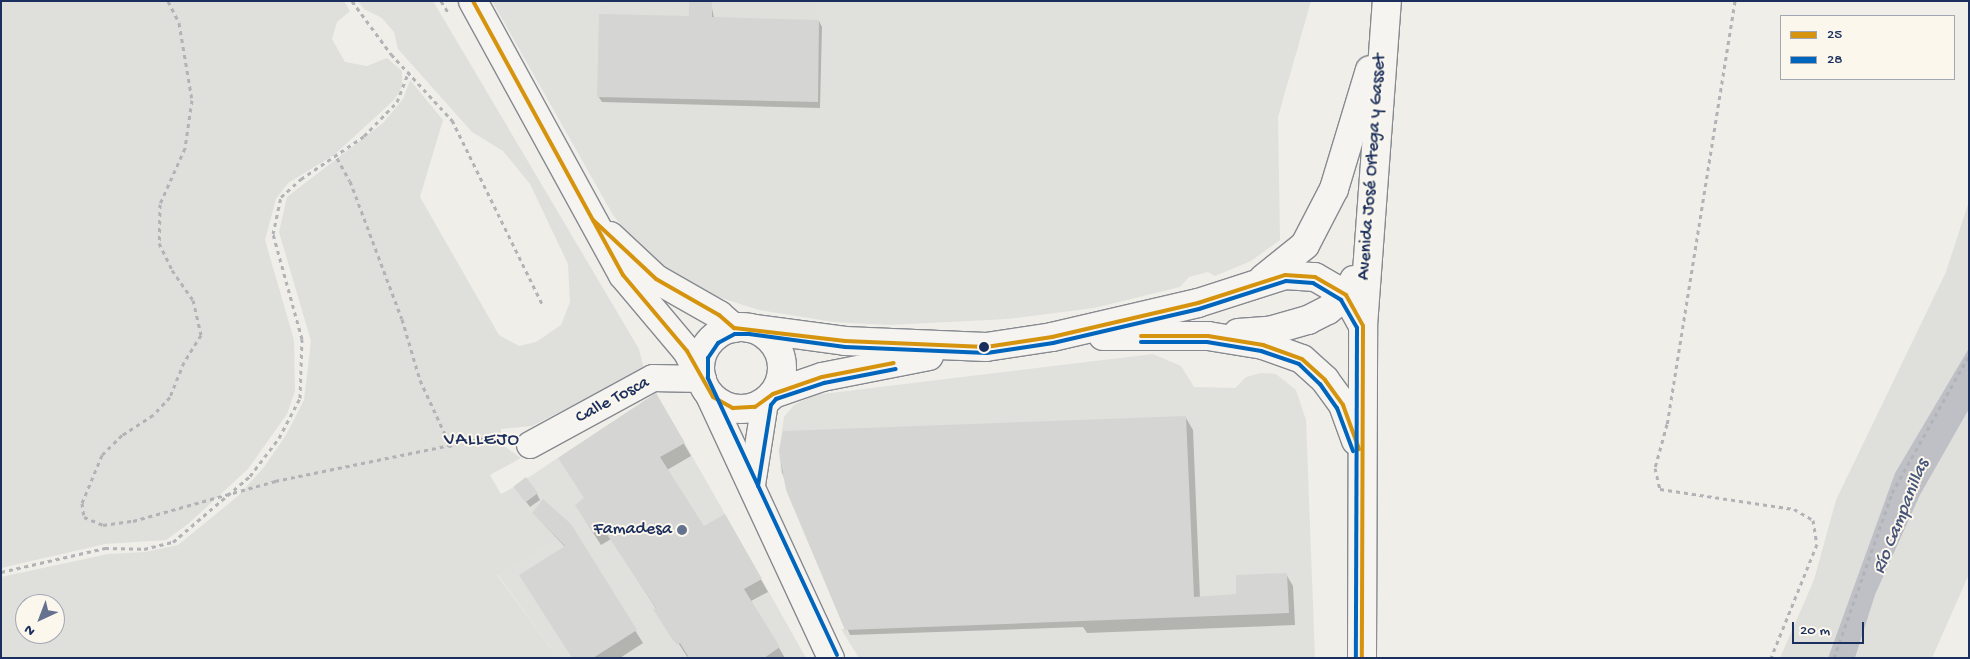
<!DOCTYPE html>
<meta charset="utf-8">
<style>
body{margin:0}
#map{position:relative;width:1970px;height:659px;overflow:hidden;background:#efeee9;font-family:"Gochi Hand",sans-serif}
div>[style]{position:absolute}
.built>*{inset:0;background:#e0e0dd}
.green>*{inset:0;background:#dfdfdc}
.water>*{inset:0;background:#bec0c6}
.shadow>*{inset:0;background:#0003}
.building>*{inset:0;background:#d5d5d4;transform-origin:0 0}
.path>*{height:3px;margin-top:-1.5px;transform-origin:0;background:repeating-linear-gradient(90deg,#b2b3b6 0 4px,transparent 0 8px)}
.roads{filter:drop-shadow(1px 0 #868a90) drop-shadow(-1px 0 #868a90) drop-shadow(0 1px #868a90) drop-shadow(0 -1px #868a90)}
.minor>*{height:26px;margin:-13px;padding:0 13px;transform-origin:13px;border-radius:13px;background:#f5f4f0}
.major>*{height:28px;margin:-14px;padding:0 14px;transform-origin:14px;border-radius:14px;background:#f5f4f0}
.major>.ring{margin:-14px;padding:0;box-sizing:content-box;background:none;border:28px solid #f5f4f0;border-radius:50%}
.bus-1>*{height:4px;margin:-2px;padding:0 2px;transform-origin:2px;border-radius:2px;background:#d6940e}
.bus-2>*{height:4px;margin:-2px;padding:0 2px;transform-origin:2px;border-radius:2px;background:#0065bd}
.dots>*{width:14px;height:14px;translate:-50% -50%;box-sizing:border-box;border:2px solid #fbf7ec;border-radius:50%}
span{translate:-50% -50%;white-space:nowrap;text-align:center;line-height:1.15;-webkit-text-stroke:4px #fbf7ec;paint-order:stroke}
.street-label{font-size:18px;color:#1b2f5e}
.poi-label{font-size:18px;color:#1b2f5e}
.right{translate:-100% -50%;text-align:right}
.neighbourhood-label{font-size:19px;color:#1b2f5e;letter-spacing:1px}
.water-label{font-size:19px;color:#465579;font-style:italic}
.frame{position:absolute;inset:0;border:2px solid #1b2f5e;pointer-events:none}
.legend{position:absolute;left:1780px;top:15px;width:175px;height:65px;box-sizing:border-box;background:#fbf7ec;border:1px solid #a1a7b3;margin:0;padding:6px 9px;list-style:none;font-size:15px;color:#1b2f5e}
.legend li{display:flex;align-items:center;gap:10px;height:25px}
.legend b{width:25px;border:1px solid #a1a7b3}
.north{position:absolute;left:15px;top:594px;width:50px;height:50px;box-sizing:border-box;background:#fbf7ec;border:1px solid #a1a7b3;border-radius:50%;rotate:223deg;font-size:14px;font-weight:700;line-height:20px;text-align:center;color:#1b2f5e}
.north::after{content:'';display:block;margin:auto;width:18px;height:22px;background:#65728f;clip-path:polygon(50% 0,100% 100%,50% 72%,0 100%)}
.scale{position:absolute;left:1792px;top:622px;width:72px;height:22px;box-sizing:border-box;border:2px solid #1b2f5e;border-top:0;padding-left:6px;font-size:15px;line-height:18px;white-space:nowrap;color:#1b2f5e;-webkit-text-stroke:4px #fbf7ec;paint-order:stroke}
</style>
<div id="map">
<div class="built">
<i style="clip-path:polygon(492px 1px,1311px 1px,1278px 117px,1280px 240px,1251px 261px,1215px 276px,1208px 272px,1189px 277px,1180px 287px,1094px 308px,1008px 319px,889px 325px,834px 322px,759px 310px,706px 293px,667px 272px,636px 245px,613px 215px)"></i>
<i style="clip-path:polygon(1153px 354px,1181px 366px,1194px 387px,1235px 388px,1246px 377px,1261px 373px,1276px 374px,1296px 390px,1306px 420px,1315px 658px,859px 658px,841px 629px,845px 629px,781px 472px,779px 451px,784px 417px,794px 405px,814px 395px)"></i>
<i style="clip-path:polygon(656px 393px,725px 514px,806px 658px,558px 658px,497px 574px,559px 539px,532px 513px,514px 487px)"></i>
</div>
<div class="green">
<i style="clip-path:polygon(1px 1px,344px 1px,350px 11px,337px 22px,332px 39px,345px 62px,367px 66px,387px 58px,402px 71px,402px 87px,394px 100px,334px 155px,288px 183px,276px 199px,265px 240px,294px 340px,295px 391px,287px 414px,248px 469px,188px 524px,166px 540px,105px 544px,1px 568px)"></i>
<i style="clip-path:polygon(evenodd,358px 1px,433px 1px,639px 349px,644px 369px,532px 426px,501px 429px,501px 444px,521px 458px,490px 475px,501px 494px,514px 487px,532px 513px,559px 539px,497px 575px,558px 658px,1px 658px,1px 577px,108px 554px,145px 552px,178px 545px,238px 496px,264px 467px,286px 435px,304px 400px,311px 341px,279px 232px,287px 197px,383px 123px,403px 99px,410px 80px,443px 120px,420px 197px,499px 335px,519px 346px,536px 342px,561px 325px,570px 302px,568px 264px,530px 184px,503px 151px,472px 132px,398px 49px,394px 32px,382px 18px,364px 9px,358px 1px,25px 604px,55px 604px,55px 634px,25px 634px,25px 604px)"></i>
<i style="clip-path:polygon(602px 1px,689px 1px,689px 16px,599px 14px)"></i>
<i style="clip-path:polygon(704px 1px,815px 1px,819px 20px,712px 17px)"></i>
<i style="clip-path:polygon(1969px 201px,1969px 348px,1895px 473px,1828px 658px,1780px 658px,1814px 580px,1836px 500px,1946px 272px)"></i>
<i style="clip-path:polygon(1969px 409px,1969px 574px,1932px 658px,1855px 658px,1875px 595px,1920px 495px)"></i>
</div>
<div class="water">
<i style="clip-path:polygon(1969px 348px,1969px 409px,1920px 495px,1875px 595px,1855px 658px,1828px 658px,1895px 473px)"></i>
</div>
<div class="shadow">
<i style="clip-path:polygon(711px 3px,714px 18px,819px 21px,822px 27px,820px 108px,602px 102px,598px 96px)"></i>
<i style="clip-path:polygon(656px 395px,691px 456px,667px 470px,704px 528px,725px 516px,768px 592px,751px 601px,785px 658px,688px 658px,611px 539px,601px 545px,583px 517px,585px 499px)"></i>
<i style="clip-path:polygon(1186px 418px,1193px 430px,1200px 598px,1237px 595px,1286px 574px,1293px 586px,1295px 625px,1087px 633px,1083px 627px,850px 635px,782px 472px,780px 451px)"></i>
<i style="clip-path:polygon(515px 487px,537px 494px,540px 500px,530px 507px)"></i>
<i style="clip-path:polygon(533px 513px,580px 543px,643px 643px,620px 658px,573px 658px,565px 547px)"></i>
</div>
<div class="building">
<i style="clip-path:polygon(689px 1px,712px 1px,712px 17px,819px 20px,818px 102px,597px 97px,599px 14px,689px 16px)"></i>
<i style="clip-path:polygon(656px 393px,685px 443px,660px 457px,704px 526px,725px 514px,762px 579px,744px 589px,780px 647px,764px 658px,686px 658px,688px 656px,680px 643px,677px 645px,670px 636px,653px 609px,656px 608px,602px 527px,593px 533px,575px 505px,584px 498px,558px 458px)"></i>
<i style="clip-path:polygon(1186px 416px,1194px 597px,1236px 594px,1236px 575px,1287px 573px,1289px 613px,845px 630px,786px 490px,779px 451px,783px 431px)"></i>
<i style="left:526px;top:477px;width:20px;height:16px;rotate:53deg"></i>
<i style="clip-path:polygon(543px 499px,571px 524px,637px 630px,593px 658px,572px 658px,519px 575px,565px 546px,532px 513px)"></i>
</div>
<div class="path">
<i style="left:168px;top:1px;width:25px;rotate:63deg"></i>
<i style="left:179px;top:23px;width:78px;rotate:80.4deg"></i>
<i style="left:192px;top:100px;width:49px;rotate:98.3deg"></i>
<i style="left:185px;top:148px;width:61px;rotate:114.1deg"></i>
<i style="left:160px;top:204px;width:39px;rotate:91deg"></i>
<i style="left:159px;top:243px;width:30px;rotate:64deg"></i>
<i style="left:172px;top:270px;width:37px;rotate:55deg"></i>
<i style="left:193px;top:300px;width:36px;rotate:77deg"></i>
<i style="left:201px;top:335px;width:32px;rotate:122deg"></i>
<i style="left:184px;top:362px;width:38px;rotate:112deg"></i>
<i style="left:170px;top:397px;width:25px;rotate:133deg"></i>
<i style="left:153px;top:415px;width:37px;rotate:147deg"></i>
<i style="left:122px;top:435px;width:28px;rotate:135deg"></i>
<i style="left:102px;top:455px;width:52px;rotate:112.6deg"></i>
<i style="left:82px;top:503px;width:14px;rotate:82deg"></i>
<i style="left:84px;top:517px;width:21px;rotate:23deg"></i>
<i style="left:103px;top:525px;width:30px;rotate:-8deg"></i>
<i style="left:133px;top:521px;width:148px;rotate:-15.7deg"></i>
<i style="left:275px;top:481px;width:225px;rotate:-11.6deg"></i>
<i style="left:495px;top:436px;width:11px;rotate:5deg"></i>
<i style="left:352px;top:1px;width:66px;rotate:53.7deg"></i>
<i style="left:391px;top:54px;width:90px;rotate:47.3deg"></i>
<i style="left:452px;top:120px;width:207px;rotate:63.9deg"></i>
<i style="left:441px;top:1px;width:13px;rotate:58deg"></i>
<i style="left:1735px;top:1px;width:428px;rotate:99.1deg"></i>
<i style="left:1667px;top:424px;width:46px;rotate:105.3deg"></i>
<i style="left:1655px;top:468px;width:22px;rotate:77deg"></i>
<i style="left:1660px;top:489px;width:135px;rotate:8.5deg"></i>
<i style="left:1794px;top:509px;width:22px;rotate:30deg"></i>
<i style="left:1813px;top:520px;width:24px;rotate:81deg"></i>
<i style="left:1817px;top:544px;width:123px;rotate:112deg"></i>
<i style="left:337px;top:158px;width:26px;rotate:61deg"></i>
<i style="left:350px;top:181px;width:147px;rotate:69.4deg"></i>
<i style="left:402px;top:319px;width:64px;rotate:73.6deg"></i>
<i style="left:420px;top:380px;width:74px;rotate:65.2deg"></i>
<i style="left:1px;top:572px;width:107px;rotate:-13deg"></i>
<i style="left:105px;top:548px;width:39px;rotate:1deg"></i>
<i style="left:144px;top:549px;width:30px;rotate:-14deg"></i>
<i style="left:173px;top:542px;width:101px;rotate:-40.6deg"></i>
<i style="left:250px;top:476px;width:48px;rotate:-52.7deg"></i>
<i style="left:279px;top:438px;width:45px;rotate:-62.3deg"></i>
<i style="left:300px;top:398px;width:59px;rotate:-88.1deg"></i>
<i style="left:302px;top:339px;width:109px;rotate:-105.4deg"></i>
<i style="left:273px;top:234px;width:38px;rotate:-78deg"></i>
<i style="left:281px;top:197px;width:27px;rotate:-42deg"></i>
<i style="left:301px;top:179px;width:76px;rotate:-34.3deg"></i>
<i style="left:364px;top:136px;width:47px;rotate:-45.9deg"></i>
<i style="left:397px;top:102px;width:33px;rotate:-69deg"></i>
<i style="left:1834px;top:658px;width:175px;rotate:-70.6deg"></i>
<i style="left:1892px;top:493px;width:158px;rotate:-60.8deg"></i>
</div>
<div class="roads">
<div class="minor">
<i style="left:706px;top:389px;width:297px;rotate:65.1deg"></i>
<i style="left:530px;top:445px;width:140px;rotate:-28.6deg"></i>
<i style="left:653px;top:378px;width:49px;rotate:1.2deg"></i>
<i style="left:752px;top:485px;width:84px;rotate:-81.1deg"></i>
</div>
<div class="major">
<i style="left:473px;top:1px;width:312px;rotate:61.3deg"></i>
<i style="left:623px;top:275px;width:99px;rotate:49.9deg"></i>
<i style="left:687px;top:351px;width:32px;rotate:62deg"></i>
<i style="left:610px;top:236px;width:63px;rotate:43.1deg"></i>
<i style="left:656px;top:279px;width:73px;rotate:29.7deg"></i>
<i style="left:719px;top:315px;width:20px;rotate:41deg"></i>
<i style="left:1263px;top:279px;width:54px;rotate:-39deg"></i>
<i style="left:1305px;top:245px;width:63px;rotate:-62.6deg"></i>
<i style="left:1334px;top:189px;width:124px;rotate:-73.2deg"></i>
<i class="ring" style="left:700px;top:327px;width:54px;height:54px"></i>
<i style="left:749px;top:328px;width:97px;rotate:7.7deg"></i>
<i style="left:845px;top:341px;width:141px;rotate:2.4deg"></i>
<i style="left:986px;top:347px;width:67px;rotate:-8.6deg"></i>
<i style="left:1052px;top:337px;width:150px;rotate:-13.1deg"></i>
<i style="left:1198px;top:303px;width:91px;rotate:-17.8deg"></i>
<i style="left:1285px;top:275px;width:30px;rotate:4deg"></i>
<i style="left:1315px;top:277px;width:36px;rotate:30deg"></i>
<i style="left:1346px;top:295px;width:35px;rotate:61deg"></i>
<i style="left:1238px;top:333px;width:31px;rotate:-4deg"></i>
<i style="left:1269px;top:331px;width:41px;rotate:-15.8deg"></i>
<i style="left:1308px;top:320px;width:22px;rotate:-27deg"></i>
<i style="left:1328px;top:310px;width:23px;rotate:-40deg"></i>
<i style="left:1346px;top:295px;width:17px;rotate:-62deg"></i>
<i style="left:1103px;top:336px;width:105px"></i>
<i style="left:1208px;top:336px;width:56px;rotate:9.3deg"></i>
<i style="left:1263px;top:345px;width:41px;rotate:19.7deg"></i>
<i style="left:1302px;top:359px;width:31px;rotate:42deg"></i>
<i style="left:1325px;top:380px;width:31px;rotate:54deg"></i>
<i style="left:1343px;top:405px;width:38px;rotate:70deg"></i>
<i style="left:773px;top:394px;width:52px;rotate:-19.1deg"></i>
<i style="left:822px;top:377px;width:109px;rotate:-11.1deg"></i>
<i style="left:1362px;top:658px;width:332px;rotate:-89.8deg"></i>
<i style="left:1363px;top:326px;width:326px;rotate:-85.8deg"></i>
</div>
</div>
<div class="bus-1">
<i style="left:473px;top:1px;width:312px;rotate:61.3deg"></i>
<i style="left:623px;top:275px;width:99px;rotate:49.9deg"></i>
<i style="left:687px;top:351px;width:53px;rotate:60.5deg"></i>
<i style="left:713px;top:397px;width:23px;rotate:29deg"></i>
<i style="left:733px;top:408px;width:22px;rotate:-3deg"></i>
<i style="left:755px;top:407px;width:22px;rotate:-36deg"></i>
<i style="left:773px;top:394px;width:52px;rotate:-19.1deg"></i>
<i style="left:822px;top:377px;width:73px;rotate:-11deg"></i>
<i style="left:593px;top:220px;width:86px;rotate:43.1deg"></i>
<i style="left:656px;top:279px;width:73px;rotate:29.7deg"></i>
<i style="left:719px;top:315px;width:20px;rotate:41deg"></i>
<i style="left:734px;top:328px;width:112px;rotate:6.7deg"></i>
<i style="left:845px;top:341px;width:141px;rotate:2.4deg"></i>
<i style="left:986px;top:347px;width:67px;rotate:-8.6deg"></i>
<i style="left:1052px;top:337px;width:150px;rotate:-13.1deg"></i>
<i style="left:1198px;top:303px;width:91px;rotate:-17.8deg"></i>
<i style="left:1285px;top:275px;width:30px;rotate:4deg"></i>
<i style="left:1315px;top:277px;width:36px;rotate:30deg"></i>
<i style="left:1346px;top:295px;width:35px;rotate:61deg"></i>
<i style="left:1363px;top:326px;width:332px;rotate:90.2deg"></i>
<i style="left:1141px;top:336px;width:67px"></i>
<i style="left:1208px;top:336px;width:56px;rotate:9.3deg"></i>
<i style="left:1263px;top:345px;width:41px;rotate:19.7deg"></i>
<i style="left:1302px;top:359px;width:31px;rotate:42deg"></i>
<i style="left:1325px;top:380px;width:31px;rotate:54deg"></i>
<i style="left:1343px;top:405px;width:47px;rotate:70deg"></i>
</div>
<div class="bus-2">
<i style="left:1141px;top:342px;width:66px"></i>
<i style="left:1207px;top:342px;width:55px;rotate:9.5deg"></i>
<i style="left:1261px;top:351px;width:40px;rotate:18.9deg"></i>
<i style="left:1299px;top:364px;width:29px;rotate:44deg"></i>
<i style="left:1320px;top:384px;width:29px;rotate:55deg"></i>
<i style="left:1337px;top:408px;width:46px;rotate:69.6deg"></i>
<i style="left:758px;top:486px;width:82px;rotate:-80.9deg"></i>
<i style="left:771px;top:405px;width:8px;rotate:-50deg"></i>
<i style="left:776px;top:399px;width:51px;rotate:-18.4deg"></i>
<i style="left:824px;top:383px;width:73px;rotate:-11deg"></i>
<i style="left:837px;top:655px;width:306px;rotate:-115deg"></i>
<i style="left:708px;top:378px;width:20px;rotate:-90deg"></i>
<i style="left:708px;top:358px;width:18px;rotate:-56deg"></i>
<i style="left:718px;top:343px;width:19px;rotate:-28deg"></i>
<i style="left:735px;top:334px;width:14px"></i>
<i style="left:749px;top:334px;width:97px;rotate:7.7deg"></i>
<i style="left:845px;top:347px;width:142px;rotate:2.4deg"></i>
<i style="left:987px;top:353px;width:67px;rotate:-8.6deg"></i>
<i style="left:1053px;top:343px;width:150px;rotate:-13.1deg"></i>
<i style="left:1199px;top:309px;width:91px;rotate:-17.8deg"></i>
<i style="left:1286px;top:281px;width:27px;rotate:4deg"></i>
<i style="left:1313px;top:283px;width:33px;rotate:31deg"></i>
<i style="left:1341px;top:300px;width:32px;rotate:60deg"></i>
<i style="left:1357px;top:328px;width:330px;rotate:90.2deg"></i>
</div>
<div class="dots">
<i style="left:984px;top:347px;background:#1b2f5e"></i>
<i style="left:682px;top:530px;background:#65728f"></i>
</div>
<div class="street-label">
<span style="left:1373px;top:167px;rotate:-86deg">Avenida José Ortega y Gasset</span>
<span style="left:613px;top:401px;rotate:-28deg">Calle Tosca</span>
</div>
<div class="poi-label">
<span class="right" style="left:672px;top:530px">Famadesa</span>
</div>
<div class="neighbourhood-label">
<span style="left:482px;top:441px">VALLEJO</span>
</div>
<div class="water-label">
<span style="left:1902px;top:517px;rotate:-68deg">Río Campanillas</span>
</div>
<div class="frame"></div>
<ul class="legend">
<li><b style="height:6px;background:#d6940e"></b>25</li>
<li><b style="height:6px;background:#0065bd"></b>28</li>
</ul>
<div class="north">N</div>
<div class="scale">20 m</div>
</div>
